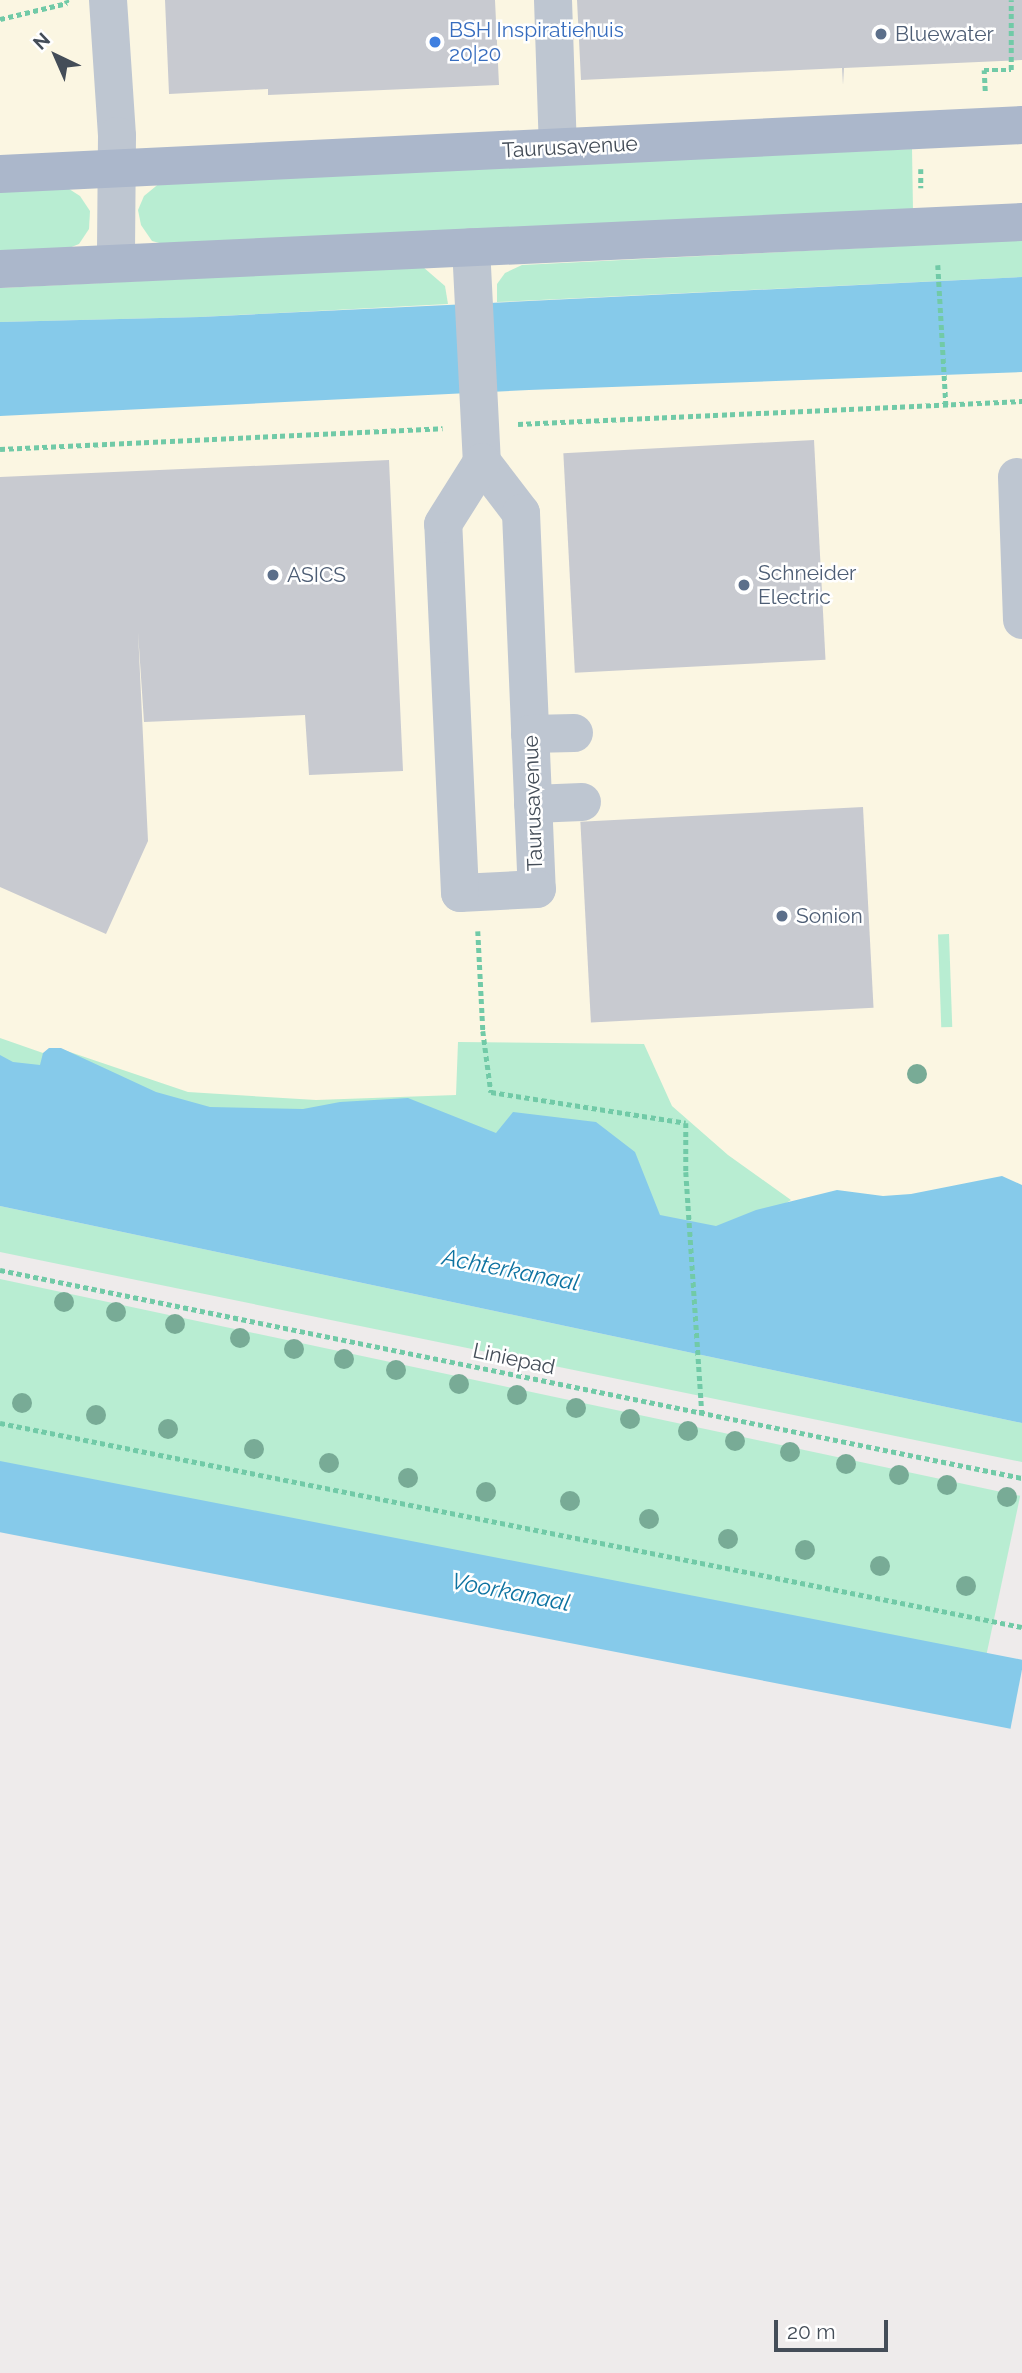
<!DOCTYPE html>
<style>
body{margin:0}
#map{position:relative;width:1022px;height:2373px;overflow:hidden;background:#eeebeb;font-family:Raleway,sans-serif}
div>[style]{position:absolute}
.commercial>*{inset:0;background:#fbf6e2}
.green>*{inset:0;background:#b8edd2;transform-origin:0 0}
.water>*{inset:0;background:#86caea;transform-origin:0 0}
.building>*{inset:0;background:#c8cad0;transform-origin:0 0}
.path>*{height:4.5px;margin-top:-2.25px;transform-origin:0;background:repeating-linear-gradient(90deg,#71caa7 0 5px,transparent 0 8.5px)}
.minor>*{height:38px;margin:-19px;padding:0 19px;transform-origin:19px;border-radius:19px;background:#bec6d1}
.major>*{height:38px;margin:-19px;padding:0 19px;transform-origin:19px;border-radius:19px;background:#abb7cb}
.trees>*{width:20px;height:20px;margin:-10px;border-radius:50%;background:#78ab96}
.dots>*{width:19px;height:19px;translate:-50% -50%;box-sizing:border-box;border:4px solid #fff;border-radius:50%}
span{translate:-50% -50%;white-space:nowrap;text-align:center;line-height:1.15;-webkit-text-stroke:5px #fff;paint-order:stroke}
.shop-label{font-size:21px;color:#366cbe}
.left{translate:0 -50%;text-align:left}
.service-label{font-size:21px;color:#4e5e75}
.street-label{font-size:21px;color:#444d58}
.water-label{font-size:23px;color:#0e73a1;font-style:italic}
.north{position:absolute;left:21px;top:21px;width:70px;height:70px;-webkit-text-stroke:5px #fff;paint-order:stroke;rotate:316deg;font-size:19px;font-weight:700;line-height:28px;text-align:center;color:#444d58}
.north::after{content:'';display:block;margin:auto;width:24px;height:32px;background:#444d58;clip-path:polygon(50% 0,100% 100%,50% 72%,0 100%)}
.scale{position:absolute;left:774px;top:2320px;width:114px;height:32px;box-sizing:border-box;border:4px solid #444d58;border-top:0;padding-left:9px;font-size:21px;line-height:24px;white-space:nowrap;color:#444d58;-webkit-text-stroke:5px #fff;paint-order:stroke}
</style>
<div id="map">
<div class="commercial">
<i style="clip-path:polygon(0 0,1022px 0,1022px 1276px,0 1094px)"></i>
</div>
<div class="green">
<i style="clip-path:polygon(912px 149px,913px 211px,167px 245px,152px 241px,141px 225px,138px 210px,144px 196px,161px 182px)"></i>
<i style="clip-path:polygon(66px 187px,80px 196px,90px 211px,89px 229px,79px 244px,64px 250px,0 253px,0 190px)"></i>
<i style="clip-path:polygon(1022px 240px,1022px 277px,497px 302px,497px 284px,505px 273px,522px 265px)"></i>
<i style="clip-path:polygon(423px 267px,445px 286px,448px 304px,200px 317px,0 322px,0 288px)"></i>
<i style="left:949px;top:934px;width:93px;height:11px;rotate:88deg"></i>
<i style="clip-path:polygon(0 1038px,43px 1053px,58px 1048px,188px 1092px,316px 1100px,456px 1095px,458px 1042px,644px 1044px,672px 1106px,728px 1155px,791px 1200px,719px 1245px,0 1102px)"></i>
<i style="clip-path:polygon(0 1206px,1022px 1423px,1022px 1462px,0 1252px)"></i>
<i style="left:0;top:1279px;width:1043px;height:182px;rotate:12deg"></i>
</div>
<div class="water">
<i style="clip-path:polygon(1022px 277px,1022px 372px,529px 390px,0 416px,0 322px,200px 317px)"></i>
<i style="clip-path:polygon(49px 1048px,61px 1048px,156px 1092px,210px 1107px,303px 1109px,340px 1102px,408px 1098px,496px 1133px,513px 1112px,596px 1122px,635px 1152px,660px 1215px,716px 1226px,756px 1210px,837px 1190px,883px 1196px,911px 1194px,1002px 1176px,1022px 1185px,1022px 1423px,0 1206px,0 1055px,13px 1062px,40px 1065px,43px 1053px)"></i>
<i style="left:0;top:1461px;width:1043px;height:70px;rotate:11deg"></i>
</div>
<div class="building">
<i style="clip-path:polygon(165px 0,495px 0,499px 85px,268px 95px,268px 89px,169px 94px)"></i>
<i style="clip-path:polygon(577px 0,1022px 0,1022px 60px,844px 68px,843px 85px,842px 68px,581px 80px)"></i>
<i style="left:814px;top:440px;width:220px;height:251px;rotate:87deg"></i>
<i style="clip-path:polygon(389px 460px,403px 771px,309px 775px,305px 715px,144px 722px,138px 632px,148px 841px,106px 934px,0 887px,0 477px)"></i>
<i style="left:863px;top:807px;width:201px;height:283px;rotate:87deg"></i>
</div>
<div class="path">
<i style="left:0;top:19px;width:69px;rotate:-13.4deg"></i>
<i style="left:67px;top:3px;width:3px;rotate:-108deg"></i>
<i style="left:985px;top:91px;width:21px;rotate:-93deg"></i>
<i style="left:984px;top:70px;width:27px"></i>
<i style="left:1011px;top:70px;width:70px;rotate:-90deg"></i>
<i style="left:921px;top:169px;width:19px;rotate:90deg"></i>
<i style="left:938px;top:265px;width:140px;rotate:86.7deg"></i>
<i style="left:518px;top:424px;width:505px;rotate:-2.61deg"></i>
<i style="left:0;top:449px;width:443px;rotate:-2.7deg"></i>
<i style="left:478px;top:931px;width:100px;rotate:87.1deg"></i>
<i style="left:483px;top:1031px;width:62px;rotate:82.5deg"></i>
<i style="left:491px;top:1092px;width:197px;rotate:9deg"></i>
<i style="left:686px;top:1123px;width:49px;rotate:90deg"></i>
<i style="left:686px;top:1172px;width:242px;rotate:86.2deg"></i>
<i style="left:0;top:1270px;width:1043px;rotate:11.5deg"></i>
<i style="left:0;top:1423px;width:1042px;rotate:11.29deg"></i>
</div>
<div class="minor">
<i style="left:108px;top:0;width:136px;rotate:86.2deg"></i>
<i style="left:117px;top:136px;width:127px;rotate:90.5deg"></i>
<i style="left:553px;top:0;width:147px;rotate:88.1deg"></i>
<i style="left:471px;top:247px;width:215px;rotate:87.1deg"></i>
<i style="left:482px;top:462px;width:64px;rotate:52.6deg"></i>
<i style="left:521px;top:513px;width:376px;rotate:87.6deg"></i>
<i style="left:537px;top:889px;width:77px;rotate:177deg"></i>
<i style="left:460px;top:893px;width:369px;rotate:-92.6deg"></i>
<i style="left:443px;top:524px;width:73px;rotate:-57.8deg"></i>
<i style="left:1017px;top:477px;width:143px;rotate:88deg"></i>
<i style="left:530px;top:734px;width:44px;rotate:-1.3deg"></i>
<i style="left:533px;top:804px;width:49px;rotate:-2.3deg"></i>
</div>
<div class="major">
<i style="left:0;top:174px;width:1023px;rotate:-2.74deg"></i>
<i style="left:0;top:269px;width:1023px;rotate:-2.63deg"></i>
</div>
<div class="trees">
<i style="left:917px;top:1074px"></i>
<i style="left:64px;top:1302px"></i>
<i style="left:116px;top:1312px"></i>
<i style="left:175px;top:1324px"></i>
<i style="left:240px;top:1338px"></i>
<i style="left:294px;top:1349px"></i>
<i style="left:344px;top:1359px"></i>
<i style="left:396px;top:1370px"></i>
<i style="left:459px;top:1384px"></i>
<i style="left:517px;top:1395px"></i>
<i style="left:22px;top:1403px"></i>
<i style="left:576px;top:1408px"></i>
<i style="left:96px;top:1415px"></i>
<i style="left:630px;top:1419px"></i>
<i style="left:168px;top:1429px"></i>
<i style="left:688px;top:1431px"></i>
<i style="left:735px;top:1441px"></i>
<i style="left:254px;top:1449px"></i>
<i style="left:790px;top:1452px"></i>
<i style="left:329px;top:1463px"></i>
<i style="left:846px;top:1464px"></i>
<i style="left:899px;top:1475px"></i>
<i style="left:408px;top:1478px"></i>
<i style="left:947px;top:1485px"></i>
<i style="left:486px;top:1492px"></i>
<i style="left:1007px;top:1497px"></i>
<i style="left:570px;top:1501px"></i>
<i style="left:649px;top:1519px"></i>
<i style="left:728px;top:1539px"></i>
<i style="left:805px;top:1550px"></i>
<i style="left:880px;top:1566px"></i>
<i style="left:966px;top:1586px"></i>
</div>
<div class="dots">
<i style="left:881px;top:34px;background:#5c6f8a"></i>
<i style="left:435px;top:42px;background:#3f7fe0"></i>
<i style="left:273px;top:575px;background:#5c6f8a"></i>
<i style="left:744px;top:585px;background:#5c6f8a"></i>
<i style="left:782px;top:916px;background:#5c6f8a"></i>
</div>
<div class="shop-label">
<span class="left" style="left:449px;top:42px">BSH Inspiratiehuis<br>20|20</span>
</div>
<div class="service-label">
<span class="left" style="left:895px;top:34px">Bluewater</span>
<span class="left" style="left:758px;top:585px">Schneider<br>Electric</span>
<span class="left" style="left:287px;top:575px">ASICS</span>
<span class="left" style="left:796px;top:916px">Sonion</span>
</div>
<div class="street-label">
<span style="left:570px;top:147px;rotate:-3deg">Taurusavenue</span>
<span style="left:533px;top:803px;rotate:-92deg">Taurusavenue</span>
<span style="left:514px;top:1359px;rotate:12deg">Liniepad</span>
</div>
<div class="water-label">
<span style="left:511px;top:1270px;rotate:11deg">Achterkanaal</span>
<span style="left:511px;top:1592px;rotate:11deg">Voorkanaal</span>
</div>
<div class="north">N</div>
<div class="scale">20 m</div>
</div>
